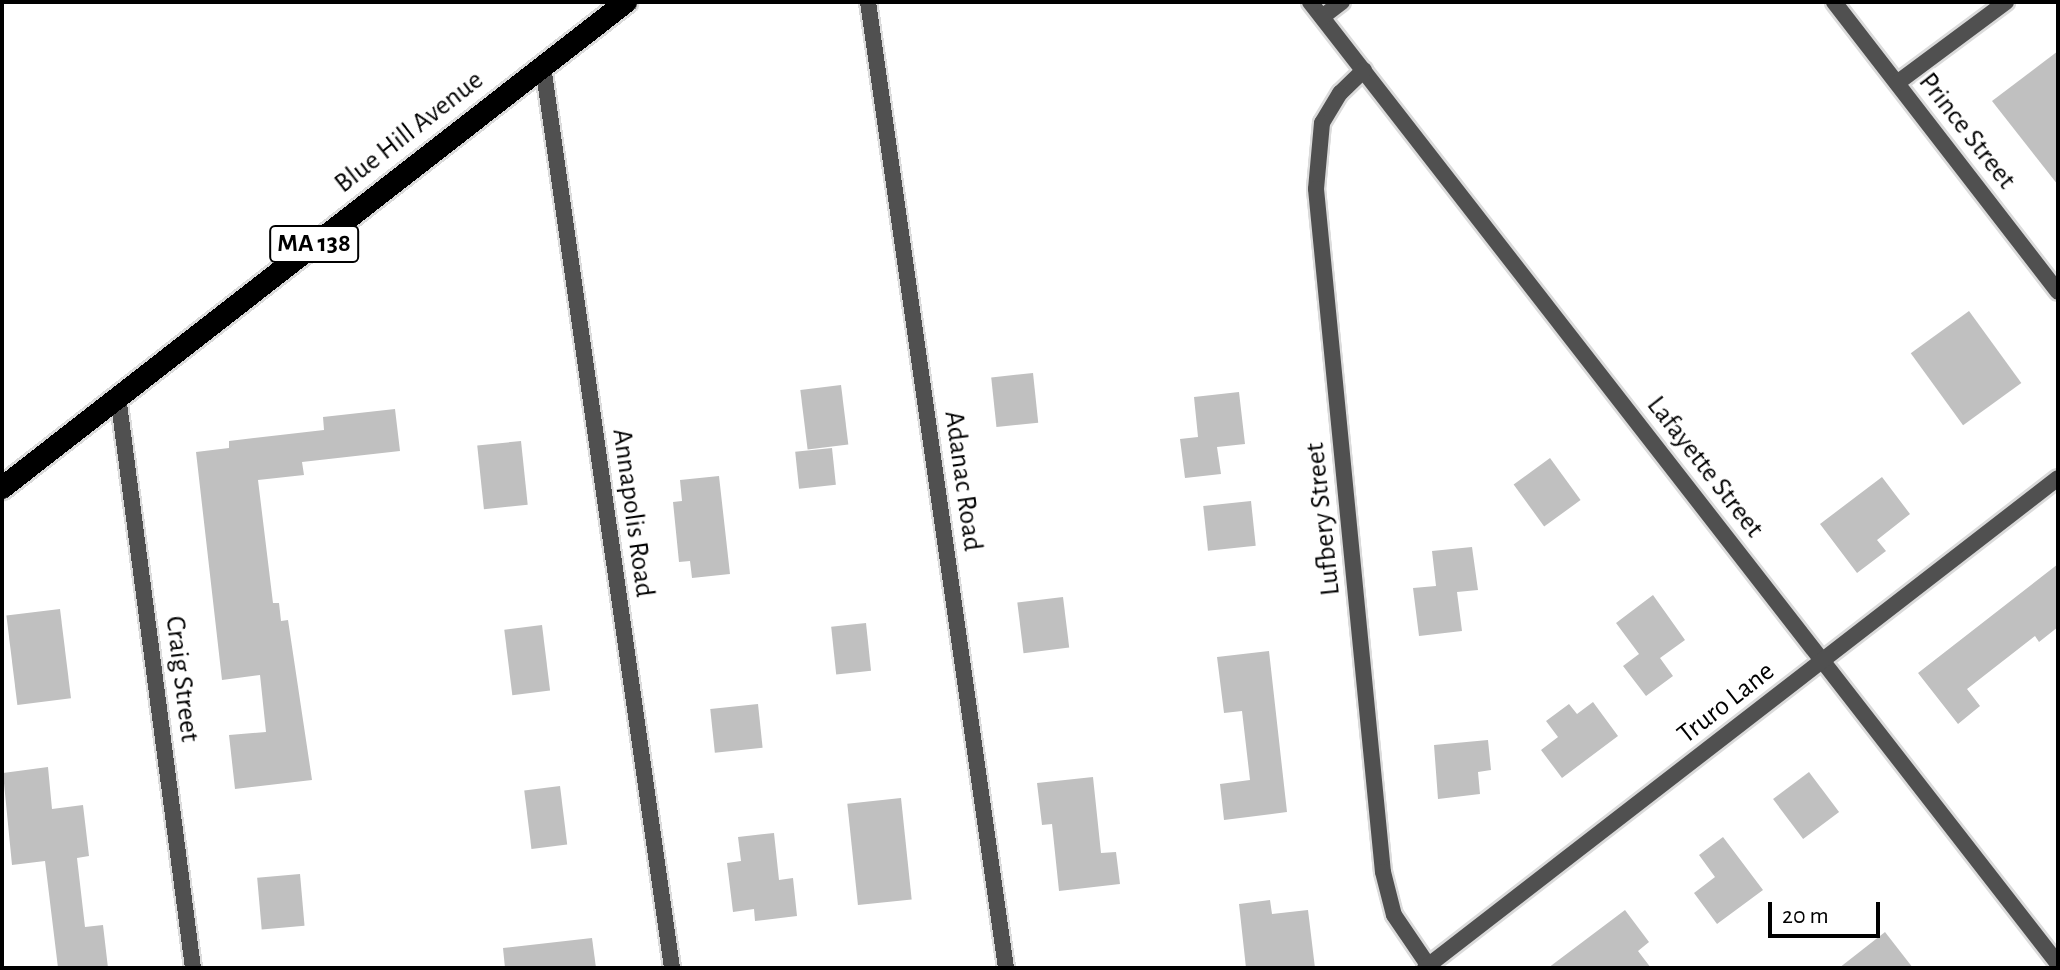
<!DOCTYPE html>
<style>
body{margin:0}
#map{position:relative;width:2060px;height:970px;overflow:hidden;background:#fff;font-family:"Alegreya Sans",sans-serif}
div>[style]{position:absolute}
.building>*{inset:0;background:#c0c0c0;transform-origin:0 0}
.roads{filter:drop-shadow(2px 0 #dbdbdb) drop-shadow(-2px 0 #dbdbdb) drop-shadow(0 2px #dbdbdb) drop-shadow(0 -2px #dbdbdb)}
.minor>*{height:16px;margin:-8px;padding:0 8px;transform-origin:8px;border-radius:8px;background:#505050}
.trunk>*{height:22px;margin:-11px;padding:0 11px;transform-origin:11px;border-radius:11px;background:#000}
span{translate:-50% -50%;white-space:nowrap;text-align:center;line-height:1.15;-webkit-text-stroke:6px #fff;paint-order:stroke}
.shield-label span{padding:2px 6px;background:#fff;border:2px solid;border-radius:6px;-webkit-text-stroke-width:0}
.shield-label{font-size:26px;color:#000;font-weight:700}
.street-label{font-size:28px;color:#000}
.frame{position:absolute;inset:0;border:4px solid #000;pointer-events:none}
.scale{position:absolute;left:1768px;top:902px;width:112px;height:36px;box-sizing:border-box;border:4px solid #000;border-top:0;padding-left:10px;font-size:24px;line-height:28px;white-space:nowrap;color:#000;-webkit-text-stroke:6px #fff;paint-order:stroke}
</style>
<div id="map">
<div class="building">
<i style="clip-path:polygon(2058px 51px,2058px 185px,1992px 101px)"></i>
<i style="left:1969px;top:311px;width:89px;height:72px;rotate:54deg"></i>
<i style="left:1033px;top:373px;width:50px;height:42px;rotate:84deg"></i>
<i style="left:841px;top:385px;width:60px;height:41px;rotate:83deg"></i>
<i style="clip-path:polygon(1239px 392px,1245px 444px,1217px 447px,1221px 474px,1185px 478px,1180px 439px,1198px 437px,1194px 397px)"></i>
<i style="clip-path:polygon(395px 409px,400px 451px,302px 462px,304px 475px,258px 480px,273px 603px,279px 603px,281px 621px,288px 620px,312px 780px,235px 789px,229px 735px,266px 732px,260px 675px,222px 680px,196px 452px,229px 448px,229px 441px,324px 430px,323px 417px)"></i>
<i style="left:521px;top:441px;width:64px;height:44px;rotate:84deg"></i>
<i style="left:832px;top:448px;width:37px;height:37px;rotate:84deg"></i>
<i style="left:1550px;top:458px;width:52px;height:45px;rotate:54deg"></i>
<i style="clip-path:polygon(719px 476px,730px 574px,692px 578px,690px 561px,679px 562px,673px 502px,682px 501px,680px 480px)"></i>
<i style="clip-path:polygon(1882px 477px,1910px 514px,1877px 540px,1886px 551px,1857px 573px,1820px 524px)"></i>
<i style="left:1251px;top:501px;width:45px;height:48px;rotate:84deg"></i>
<i style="clip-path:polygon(1472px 547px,1478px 590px,1457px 592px,1462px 631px,1419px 636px,1413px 588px,1436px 586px,1432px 551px)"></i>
<i style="clip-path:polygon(2058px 564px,2058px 627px,2039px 642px,2035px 636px,1967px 689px,1980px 706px,1958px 724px,1918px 673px)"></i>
<i style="clip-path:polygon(1653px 595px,1685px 640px,1660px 658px,1673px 676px,1646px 696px,1623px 666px,1639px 654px,1616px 623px)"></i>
<i style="left:1063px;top:597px;width:51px;height:46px;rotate:83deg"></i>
<i style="left:60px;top:609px;width:90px;height:54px;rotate:83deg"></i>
<i style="left:866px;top:623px;width:48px;height:35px;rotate:84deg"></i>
<i style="left:542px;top:625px;width:66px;height:38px;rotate:83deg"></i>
<i style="clip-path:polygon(1269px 651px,1287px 812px,1224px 820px,1220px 784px,1250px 780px,1242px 711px,1224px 713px,1217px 657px)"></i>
<i style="clip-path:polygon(1593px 702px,1618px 736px,1562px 778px,1541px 750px,1558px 737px,1546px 721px,1569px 704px,1577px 714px)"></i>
<i style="left:758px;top:704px;width:44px;height:48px;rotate:84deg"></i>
<i style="clip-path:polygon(1488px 740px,1491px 770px,1478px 772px,1480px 794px,1438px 799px,1434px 745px)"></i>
<i style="clip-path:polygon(48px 767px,52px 809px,83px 805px,89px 856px,77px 858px,85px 927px,103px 925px,108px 968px,58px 968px,45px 861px,12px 865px,3px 773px)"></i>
<i style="left:1809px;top:772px;width:50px;height:45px;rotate:53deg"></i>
<i style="clip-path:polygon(1093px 777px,1101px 853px,1116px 852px,1120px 884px,1059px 891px,1052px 824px,1042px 825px,1037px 783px)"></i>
<i style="left:560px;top:786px;width:59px;height:36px;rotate:83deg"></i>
<i style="left:901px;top:798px;width:102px;height:54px;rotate:84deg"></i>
<i style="clip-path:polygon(774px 833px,779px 880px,793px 878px,797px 916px,755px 921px,754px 909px,733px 912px,727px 863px,741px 861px,738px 837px)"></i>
<i style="clip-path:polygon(1723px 837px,1763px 890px,1717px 924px,1694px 893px,1715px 877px,1699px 855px)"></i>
<i style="left:300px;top:874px;width:52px;height:43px;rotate:85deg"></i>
<i style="clip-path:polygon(1270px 900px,1272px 914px,1308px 910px,1315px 968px,1246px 968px,1239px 904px)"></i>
<i style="clip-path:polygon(1625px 910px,1649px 942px,1638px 951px,1651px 968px,1548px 968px)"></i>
<i style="clip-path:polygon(1885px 932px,1913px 968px,1839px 968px)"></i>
<i style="clip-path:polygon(592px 938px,596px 968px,505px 968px,503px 948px)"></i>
</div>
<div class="roads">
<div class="minor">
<i style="left:868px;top:2px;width:976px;rotate:81.87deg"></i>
<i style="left:1310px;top:2px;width:1219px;rotate:52.13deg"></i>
<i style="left:1834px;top:2px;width:366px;rotate:52.3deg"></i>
<i style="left:1322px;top:17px;width:25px;rotate:-37deg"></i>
<i style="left:543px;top:66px;width:911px;rotate:81.86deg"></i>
<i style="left:1364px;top:70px;width:33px;rotate:136deg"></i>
<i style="left:1340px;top:93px;width:35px;rotate:121deg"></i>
<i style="left:1322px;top:123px;width:66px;rotate:95.2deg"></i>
<i style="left:1316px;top:189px;width:686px;rotate:84.4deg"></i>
<i style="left:1383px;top:872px;width:44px;rotate:75.7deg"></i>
<i style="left:1394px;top:915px;width:60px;rotate:55.8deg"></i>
<i style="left:1897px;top:83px;width:136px;rotate:-36.6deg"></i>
<i style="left:118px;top:396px;width:577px;rotate:82.53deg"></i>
<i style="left:1425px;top:968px;width:800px;rotate:-37.74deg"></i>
</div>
<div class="trunk">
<i style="left:2px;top:488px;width:791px;rotate:-37.91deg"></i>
</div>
</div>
<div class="shield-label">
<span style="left:314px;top:244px">MA 138</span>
</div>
<div class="street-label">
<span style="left:1967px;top:131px;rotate:52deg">Prince Street</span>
<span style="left:409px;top:132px;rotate:-38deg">Blue Hill Avenue</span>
<span style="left:1705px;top:467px;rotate:52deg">Lafayette Street</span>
<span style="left:963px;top:481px;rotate:82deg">Adanac Road</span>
<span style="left:633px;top:513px;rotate:82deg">Annapolis Road</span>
<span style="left:1323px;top:519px;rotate:-96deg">Lufbery Street</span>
<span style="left:182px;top:679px;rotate:83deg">Craig Street</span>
<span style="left:1726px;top:703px;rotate:-38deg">Truro Lane</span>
</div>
<div class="frame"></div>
<div class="scale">20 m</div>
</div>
